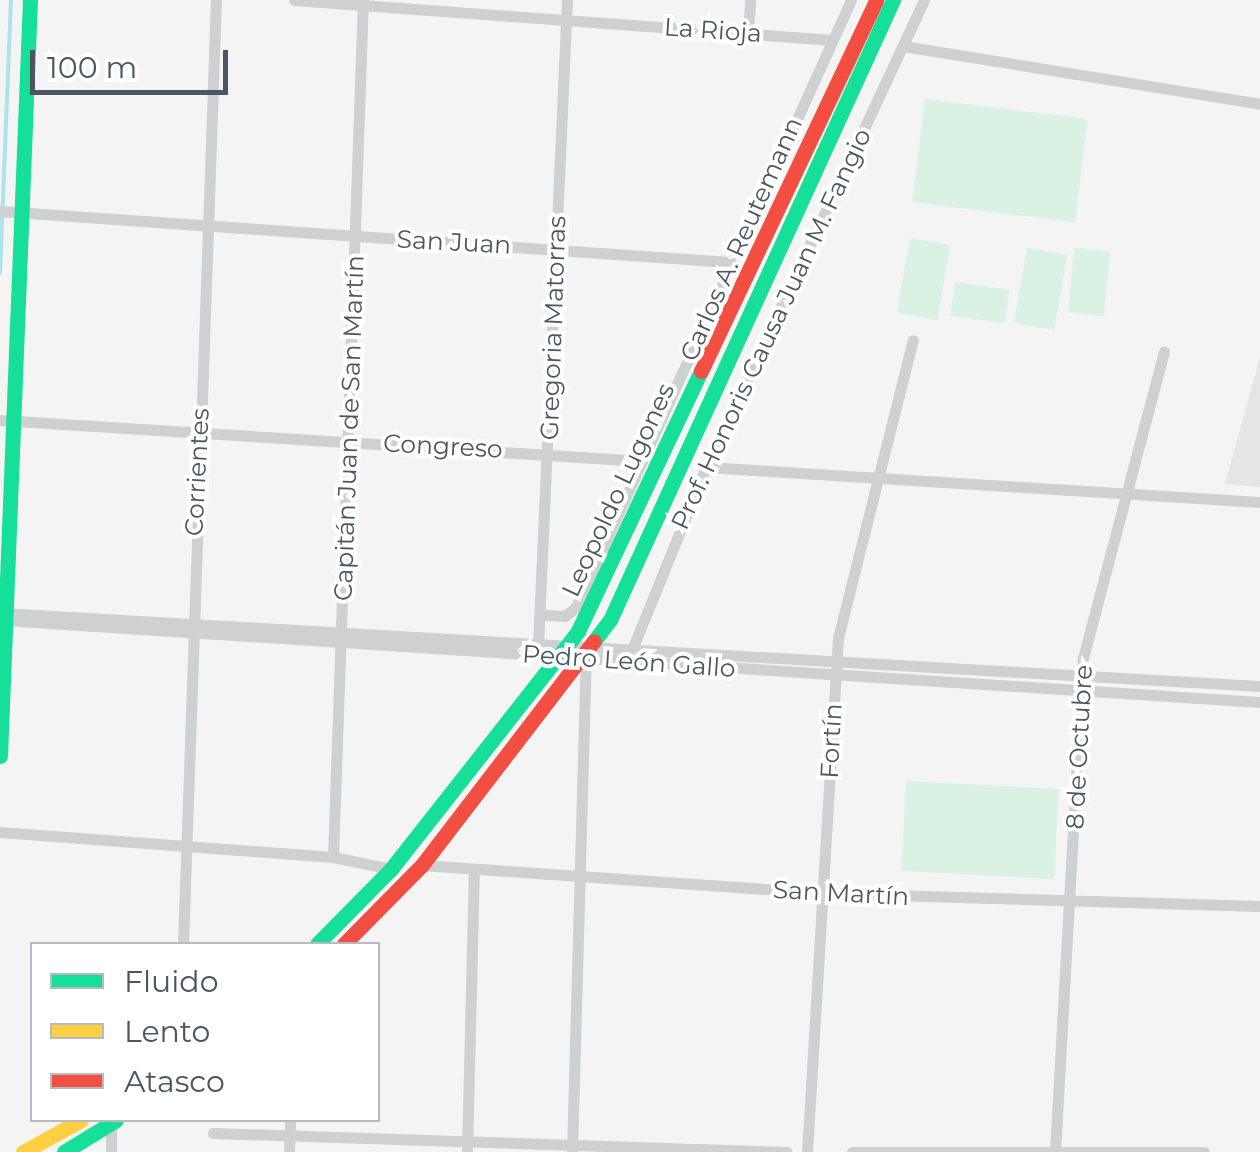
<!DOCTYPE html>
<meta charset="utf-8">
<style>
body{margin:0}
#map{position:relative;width:1260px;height:1152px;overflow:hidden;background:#f4f4f4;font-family:Montserrat,sans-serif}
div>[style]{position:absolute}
.education>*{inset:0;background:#e6e5e6}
.green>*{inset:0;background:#d9f2e3;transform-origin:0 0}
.stream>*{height:4px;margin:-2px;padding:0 2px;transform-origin:2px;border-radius:2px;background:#aee2f0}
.street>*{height:11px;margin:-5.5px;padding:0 5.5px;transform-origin:5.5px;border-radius:5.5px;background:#ced0d2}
.fast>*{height:15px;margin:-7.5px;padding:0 7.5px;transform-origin:7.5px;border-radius:7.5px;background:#16e098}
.slow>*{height:15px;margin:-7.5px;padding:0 7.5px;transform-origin:7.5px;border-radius:7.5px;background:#ffcf43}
.jam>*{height:15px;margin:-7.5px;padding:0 7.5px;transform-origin:7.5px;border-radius:7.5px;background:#f24e42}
span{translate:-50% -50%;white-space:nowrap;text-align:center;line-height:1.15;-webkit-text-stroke:8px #fff;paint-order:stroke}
.street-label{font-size:25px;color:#4a5661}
.legend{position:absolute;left:30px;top:942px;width:350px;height:180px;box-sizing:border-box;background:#fff;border:2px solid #b7bbc0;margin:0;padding:12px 18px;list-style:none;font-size:30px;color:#4a5661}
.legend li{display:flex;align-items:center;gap:20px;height:50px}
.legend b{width:50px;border:2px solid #b7bbc0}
.scale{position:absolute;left:30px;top:50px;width:198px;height:45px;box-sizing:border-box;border:5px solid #4a5661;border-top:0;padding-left:12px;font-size:30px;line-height:35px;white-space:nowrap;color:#4a5661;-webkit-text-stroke:8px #fff;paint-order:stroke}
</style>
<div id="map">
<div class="education">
<i style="clip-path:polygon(1260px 357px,1260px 487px,1225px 484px)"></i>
</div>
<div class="green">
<i style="left:925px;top:99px;width:164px;height:104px;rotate:7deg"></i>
<i style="left:910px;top:238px;width:41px;height:76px;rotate:10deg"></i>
<i style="left:1027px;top:248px;width:41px;height:76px;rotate:10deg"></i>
<i style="left:1074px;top:248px;width:36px;height:65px;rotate:5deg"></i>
<i style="left:955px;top:282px;width:55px;height:34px;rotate:8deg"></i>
<i style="left:906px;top:781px;width:153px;height:90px;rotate:3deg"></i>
</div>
<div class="stream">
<i style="left:0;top:273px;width:273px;rotate:-87.7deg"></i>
</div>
<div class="street">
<i style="left:294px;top:0;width:540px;rotate:4.24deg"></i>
<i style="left:748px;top:32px;width:32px;rotate:-86deg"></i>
<i style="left:903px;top:46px;width:362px;rotate:9.2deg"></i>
<i style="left:0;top:211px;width:731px;rotate:4deg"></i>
<i style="left:0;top:420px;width:643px;rotate:3.65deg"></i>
<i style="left:706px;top:467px;width:555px;rotate:3.61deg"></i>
<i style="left:2px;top:613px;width:1260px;rotate:3.32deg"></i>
<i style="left:541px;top:615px;width:24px;rotate:2deg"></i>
<i style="left:565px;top:616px;width:14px;rotate:-39deg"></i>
<i style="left:576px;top:607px;width:666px;rotate:-65.63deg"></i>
<i style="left:3px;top:620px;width:1260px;rotate:3.73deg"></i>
<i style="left:538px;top:646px;width:647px;rotate:-87.43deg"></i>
<i style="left:631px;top:652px;width:200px;rotate:-67.9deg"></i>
<i style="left:706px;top:467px;width:515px;rotate:-64.98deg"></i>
<i style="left:0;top:832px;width:334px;rotate:4.3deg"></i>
<i style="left:333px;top:857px;width:59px;rotate:11.7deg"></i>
<i style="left:333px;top:857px;width:858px;rotate:-88deg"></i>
<i style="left:422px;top:865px;width:401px;rotate:4deg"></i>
<i style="left:822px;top:893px;width:438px;rotate:1.7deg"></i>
<i style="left:183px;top:944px;width:945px;rotate:-88deg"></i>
<i style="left:213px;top:1133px;width:574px;rotate:1.9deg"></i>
<i style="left:111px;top:1152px;width:30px;rotate:-90deg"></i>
<i style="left:289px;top:1152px;width:32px;rotate:-88deg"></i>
<i style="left:467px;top:1152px;width:279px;rotate:-88.6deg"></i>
<i style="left:572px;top:1152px;width:493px;rotate:-88.4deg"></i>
<i style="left:807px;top:1152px;width:515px;rotate:-86.55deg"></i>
<i style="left:838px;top:638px;width:307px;rotate:-75.9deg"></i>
<i style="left:852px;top:1152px;width:352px"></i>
<i style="left:1055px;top:1152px;width:495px;rotate:-86.8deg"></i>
<i style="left:1083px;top:658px;width:317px;rotate:-75.2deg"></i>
</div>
<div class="fast">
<i style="left:594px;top:641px;width:26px;rotate:-53deg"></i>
<i style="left:610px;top:620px;width:682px;rotate:-65.47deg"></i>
<i style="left:0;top:756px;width:757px;rotate:-87.73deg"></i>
<i style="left:317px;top:944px;width:105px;rotate:-45.4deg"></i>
<i style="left:391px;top:869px;width:303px;rotate:-51.8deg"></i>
<i style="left:578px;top:631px;width:288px;rotate:-64.7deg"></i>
<i style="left:64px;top:1152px;width:61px;rotate:-31.6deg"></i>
</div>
<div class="slow">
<i style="left:23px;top:1152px;width:66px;rotate:-28.9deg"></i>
</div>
<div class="jam">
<i style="left:701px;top:371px;width:410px;rotate:-64.7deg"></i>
<i style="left:344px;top:944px;width:111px;rotate:-45.4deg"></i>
<i style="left:422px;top:865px;width:282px;rotate:-52.5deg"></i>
</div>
<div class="street-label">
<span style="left:713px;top:30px;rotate:4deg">La Rioja</span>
<span style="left:741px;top:239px;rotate:-66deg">Carlos A. Reutemann</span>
<span style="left:454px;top:242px;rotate:3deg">San Juan</span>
<span style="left:553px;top:328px;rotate:-88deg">Gregoria Matorras</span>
<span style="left:771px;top:329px;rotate:-65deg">Prof. Honoris Causa Juan M. Fangio</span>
<span style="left:349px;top:428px;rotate:-88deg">Capitán Juan de San Martín</span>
<span style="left:443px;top:446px;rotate:3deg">Congreso</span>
<span style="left:197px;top:472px;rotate:-87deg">Corrientes</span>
<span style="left:618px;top:490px;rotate:-65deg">Leopoldo Lugones</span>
<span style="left:629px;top:661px;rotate:4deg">Pedro León Gallo</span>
<span style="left:831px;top:741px;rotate:-87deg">Fortín</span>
<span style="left:1079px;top:747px;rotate:-87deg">8 de Octubre</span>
<span style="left:841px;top:893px;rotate:3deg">San Martín</span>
</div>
<ul class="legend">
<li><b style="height:12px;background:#16e098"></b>Fluido</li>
<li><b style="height:12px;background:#ffcf43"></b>Lento</li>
<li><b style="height:12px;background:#f24e42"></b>Atasco</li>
</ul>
<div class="scale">100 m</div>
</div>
